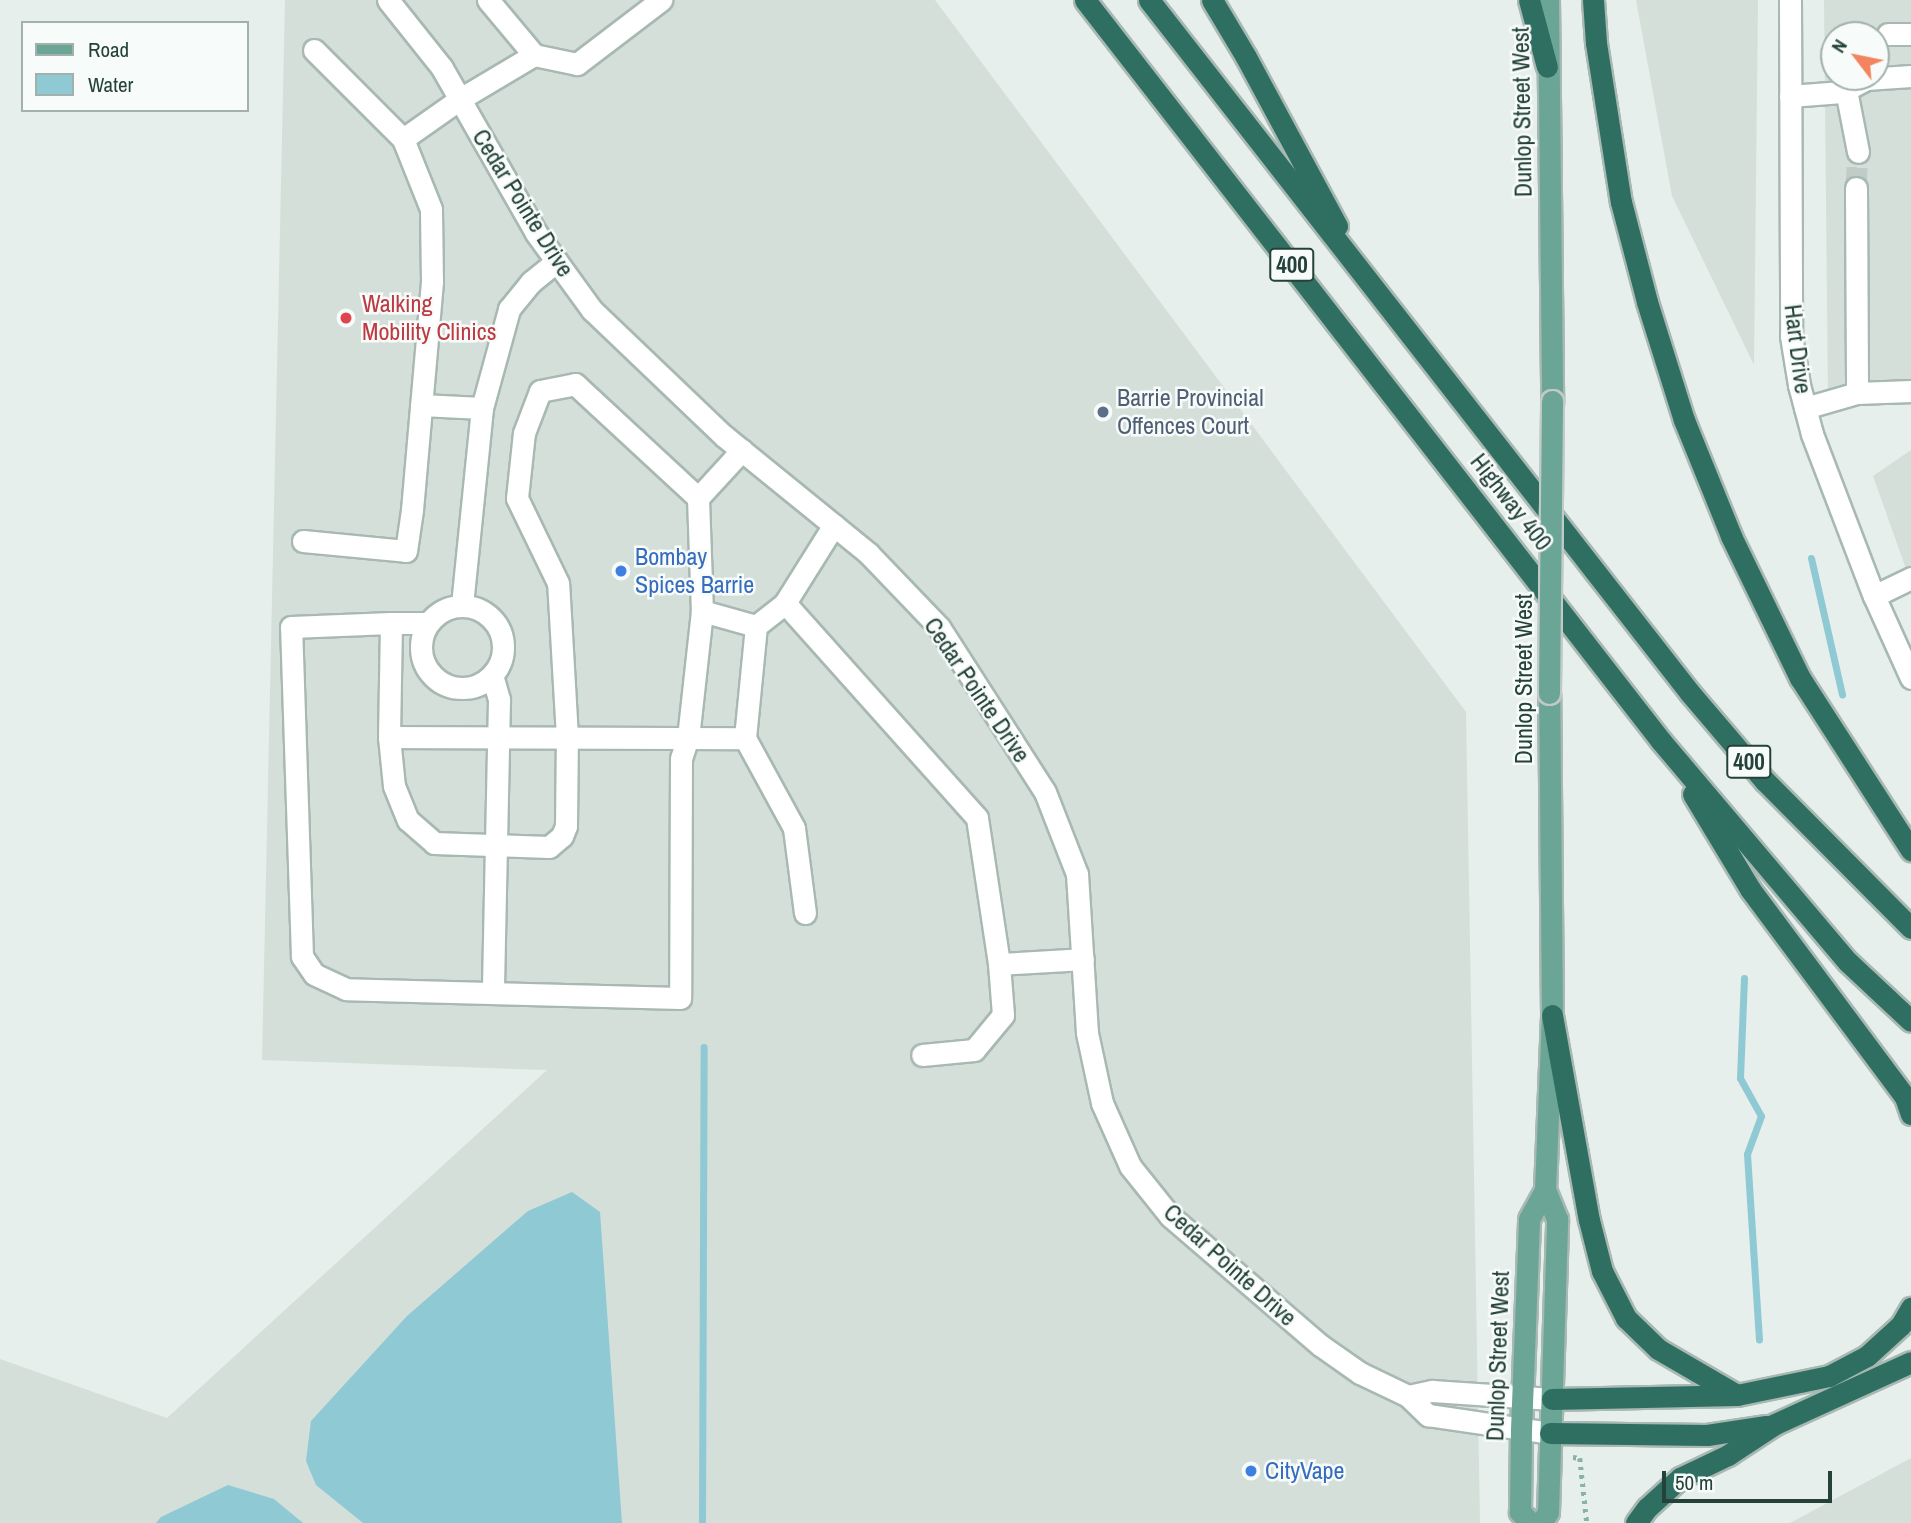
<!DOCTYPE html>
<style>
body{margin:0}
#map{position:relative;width:1911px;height:1523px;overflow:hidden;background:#e6efeb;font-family:"Archivo Narrow",sans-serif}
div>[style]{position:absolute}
.built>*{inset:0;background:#d4dfda}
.water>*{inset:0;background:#8ec9d4}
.stream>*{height:7px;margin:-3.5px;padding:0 3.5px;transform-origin:3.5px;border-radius:3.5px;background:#8ec9d4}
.minor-tunnel>*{height:21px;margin-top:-10.5px;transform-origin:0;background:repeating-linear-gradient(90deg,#bfccc8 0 21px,transparent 0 31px)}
.path>*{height:4.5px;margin-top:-2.25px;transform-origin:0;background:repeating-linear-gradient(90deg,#86b3a5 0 3.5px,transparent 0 8.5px)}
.roads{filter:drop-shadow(2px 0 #a8b8b2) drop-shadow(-2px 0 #a8b8b2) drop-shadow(0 2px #a8b8b2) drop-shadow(0 -2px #a8b8b2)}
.minor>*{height:21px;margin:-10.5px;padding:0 10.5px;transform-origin:10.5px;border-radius:10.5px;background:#fff}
.minor>.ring{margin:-10.5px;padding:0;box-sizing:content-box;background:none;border:21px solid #fff;border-radius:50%}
.major>*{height:21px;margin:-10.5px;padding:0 10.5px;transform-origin:10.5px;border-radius:10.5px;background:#6aa596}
.highway>*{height:21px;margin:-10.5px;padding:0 10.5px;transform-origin:10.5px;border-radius:10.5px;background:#2f6f62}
.bridges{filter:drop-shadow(2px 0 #c2cac8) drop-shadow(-2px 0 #c2cac8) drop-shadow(0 2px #c2cac8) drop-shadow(0 -2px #c2cac8)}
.major-bridge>*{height:21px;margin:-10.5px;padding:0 10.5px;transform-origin:10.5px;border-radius:10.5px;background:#6aa596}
.dots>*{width:19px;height:19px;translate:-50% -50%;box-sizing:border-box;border:4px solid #f7fbf9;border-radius:50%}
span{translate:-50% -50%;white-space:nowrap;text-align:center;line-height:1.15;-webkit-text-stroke:5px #f7fbf9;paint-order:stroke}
.shield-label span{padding:2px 5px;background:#f7fbf9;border:2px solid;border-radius:5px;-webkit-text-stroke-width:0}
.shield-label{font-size:23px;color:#24423a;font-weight:700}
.street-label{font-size:24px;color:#24423a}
.health-label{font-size:24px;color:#be3a42}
.left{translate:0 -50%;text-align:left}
.service-label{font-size:24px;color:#4e5e75}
.shop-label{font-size:24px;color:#366cbe}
.legend{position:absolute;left:21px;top:21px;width:228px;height:91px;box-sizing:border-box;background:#f7fbf9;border:2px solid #a3b1ad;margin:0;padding:9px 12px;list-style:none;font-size:21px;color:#24423a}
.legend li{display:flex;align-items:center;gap:14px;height:35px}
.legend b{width:35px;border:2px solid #a3b1ad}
.north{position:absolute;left:1820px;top:21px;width:70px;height:70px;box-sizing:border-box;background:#f7fbf9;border:2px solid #a3b1ad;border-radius:50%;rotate:302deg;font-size:19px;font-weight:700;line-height:28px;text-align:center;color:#24423a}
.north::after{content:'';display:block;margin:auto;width:24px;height:32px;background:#f4845f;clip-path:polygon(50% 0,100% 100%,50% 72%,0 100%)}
.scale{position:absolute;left:1662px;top:1471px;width:170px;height:32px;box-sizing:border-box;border:4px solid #24423a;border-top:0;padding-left:9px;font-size:21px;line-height:24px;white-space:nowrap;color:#24423a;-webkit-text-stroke:5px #f7fbf9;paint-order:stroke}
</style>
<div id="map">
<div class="built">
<i style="clip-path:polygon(285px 0,935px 0,1466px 712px,1480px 1523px,0 1523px,0 1359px,167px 1418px,547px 1070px,262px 1060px)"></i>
<i style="clip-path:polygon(1636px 0,1758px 0,1754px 365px,1672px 196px)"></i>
<i style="clip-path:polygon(evenodd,1824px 0,1911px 0,1911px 405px,1828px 403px,1824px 0,1834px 35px,1876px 35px,1876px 77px,1834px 77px,1834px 35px)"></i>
<i style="clip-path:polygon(1911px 450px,1911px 583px,1873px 476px)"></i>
<i style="clip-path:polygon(1911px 1458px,1911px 1523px,1790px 1523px)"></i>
</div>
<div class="water">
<i style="clip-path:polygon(572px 1192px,600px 1212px,622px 1523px,363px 1523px,316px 1485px,306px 1461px,311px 1421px,407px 1316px,528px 1211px)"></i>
<i style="clip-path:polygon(228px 1485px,274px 1499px,303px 1523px,156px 1523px,161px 1517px)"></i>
</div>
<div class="stream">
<i style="left:1811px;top:558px;width:140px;rotate:77.2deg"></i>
<i style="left:1744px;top:978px;width:100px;rotate:92.3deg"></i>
<i style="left:1740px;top:1078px;width:43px;rotate:61.1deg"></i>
<i style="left:1761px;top:1116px;width:40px;rotate:110.2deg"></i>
<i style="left:1747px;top:1154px;width:186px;rotate:86.3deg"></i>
<i style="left:702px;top:1523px;width:476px;rotate:-89.8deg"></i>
</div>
<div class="minor-tunnel">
<i style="left:1856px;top:188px;width:36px;rotate:-87deg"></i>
</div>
<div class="path">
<i style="left:1573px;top:1457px;width:7px;rotate:8deg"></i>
<i style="left:1580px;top:1458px;width:65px;rotate:83.9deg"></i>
</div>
<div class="roads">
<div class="minor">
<i style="left:388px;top:0;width:87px;rotate:51.5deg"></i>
<i style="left:442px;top:68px;width:190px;rotate:60.3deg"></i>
<i style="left:536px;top:233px;width:95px;rotate:54deg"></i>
<i style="left:592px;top:310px;width:182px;rotate:43.7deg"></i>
<i style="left:724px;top:436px;width:187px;rotate:39.1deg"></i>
<i style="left:869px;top:554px;width:101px;rotate:46.2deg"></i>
<i style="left:939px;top:627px;width:196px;rotate:57.3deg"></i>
<i style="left:1045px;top:792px;width:88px;rotate:68.7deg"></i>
<i style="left:1077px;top:874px;width:159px;rotate:86.4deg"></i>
<i style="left:1087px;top:1033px;width:72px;rotate:77.9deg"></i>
<i style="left:1102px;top:1103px;width:69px;rotate:66deg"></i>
<i style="left:1130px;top:1166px;width:64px;rotate:51.3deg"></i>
<i style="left:1170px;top:1216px;width:198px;rotate:40.7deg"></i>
<i style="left:1320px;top:1345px;width:49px;rotate:35deg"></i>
<i style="left:1360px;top:1373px;width:53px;rotate:25.6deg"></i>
<i style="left:1408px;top:1396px;width:28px;rotate:44deg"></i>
<i style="left:1428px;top:1415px;width:123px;rotate:8.4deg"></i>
<i style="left:1790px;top:0;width:336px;rotate:89.8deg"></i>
<i style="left:1791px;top:336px;width:50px;rotate:80.7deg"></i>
<i style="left:1799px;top:385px;width:51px;rotate:75.1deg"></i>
<i style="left:1812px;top:434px;width:173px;rotate:69.1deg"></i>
<i style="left:1874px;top:596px;width:90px;rotate:65.7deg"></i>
<i style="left:1888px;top:34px;width:23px"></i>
<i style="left:314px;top:50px;width:126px;rotate:45deg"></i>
<i style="left:403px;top:139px;width:70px;rotate:-35.1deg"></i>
<i style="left:460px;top:99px;width:86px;rotate:-30.7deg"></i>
<i style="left:534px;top:55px;width:72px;rotate:-129.9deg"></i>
<i style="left:534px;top:55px;width:44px;rotate:11.8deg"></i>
<i style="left:577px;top:64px;width:106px;rotate:-37.3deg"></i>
<i style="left:1846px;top:90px;width:63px;rotate:79deg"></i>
<i style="left:1790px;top:96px;width:52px;rotate:-4.4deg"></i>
<i style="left:1842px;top:92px;width:27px;rotate:-28deg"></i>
<i style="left:1866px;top:79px;width:45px;rotate:-3.8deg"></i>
<i style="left:1856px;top:188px;width:205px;rotate:89.7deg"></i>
<i style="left:421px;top:405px;width:61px;rotate:2.8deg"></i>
<i style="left:482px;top:408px;width:103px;rotate:-74.7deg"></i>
<i style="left:509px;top:309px;width:35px;rotate:-51deg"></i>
<i style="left:531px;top:282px;width:33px;rotate:-39deg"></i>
<i style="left:1805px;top:408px;width:54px;rotate:-16.1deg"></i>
<i style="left:1857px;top:393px;width:54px;rotate:-2.1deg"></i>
<i style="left:698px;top:498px;width:65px;rotate:-47.5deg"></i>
<i style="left:303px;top:541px;width:103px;rotate:5.5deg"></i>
<i style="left:406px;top:551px;width:41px;rotate:-81.7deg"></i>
<i style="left:412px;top:510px;width:229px;rotate:-85deg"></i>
<i style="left:432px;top:282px;width:73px;rotate:-90.8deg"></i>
<i style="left:431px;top:209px;width:75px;rotate:-111.8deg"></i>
<i style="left:1874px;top:596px;width:41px;rotate:-25.9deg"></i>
<i style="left:785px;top:603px;width:288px;rotate:48.2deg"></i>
<i style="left:977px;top:818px;width:148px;rotate:81.4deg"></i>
<i style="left:999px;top:964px;width:51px;rotate:85.5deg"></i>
<i style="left:1003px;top:1015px;width:45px;rotate:129.6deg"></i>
<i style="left:974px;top:1050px;width:52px;rotate:174.5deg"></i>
<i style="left:462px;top:605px;width:198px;rotate:-84.2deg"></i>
<i class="ring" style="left:421px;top:606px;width:61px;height:61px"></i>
<i style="left:702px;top:611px;width:56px;rotate:15.5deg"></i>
<i style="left:391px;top:623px;width:114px;rotate:91deg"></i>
<i style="left:389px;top:737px;width:49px;rotate:84.2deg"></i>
<i style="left:394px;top:786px;width:37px;rotate:68deg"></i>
<i style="left:408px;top:820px;width:35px;rotate:41deg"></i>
<i style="left:434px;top:843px;width:115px;rotate:2deg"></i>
<i style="left:549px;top:847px;width:17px;rotate:-40deg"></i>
<i style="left:562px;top:836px;width:11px;rotate:-68deg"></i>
<i style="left:566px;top:826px;width:89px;rotate:-89.4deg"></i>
<i style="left:567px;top:737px;width:154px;rotate:-93.3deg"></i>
<i style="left:558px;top:583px;width:94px;rotate:-115.8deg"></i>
<i style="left:517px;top:498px;width:65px;rotate:-83.9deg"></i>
<i style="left:524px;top:433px;width:45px;rotate:-69.1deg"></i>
<i style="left:540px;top:391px;width:36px;rotate:-11deg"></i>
<i style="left:575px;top:384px;width:168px;rotate:42.8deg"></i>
<i style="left:698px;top:498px;width:113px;rotate:88deg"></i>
<i style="left:702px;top:611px;width:127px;rotate:96.3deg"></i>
<i style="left:688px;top:737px;width:22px;rotate:108deg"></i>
<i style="left:681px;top:758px;width:240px;rotate:90.2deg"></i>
<i style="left:680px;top:998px;width:334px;rotate:-178.5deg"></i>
<i style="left:346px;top:989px;width:35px;rotate:-155deg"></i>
<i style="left:314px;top:974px;width:22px;rotate:-124deg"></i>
<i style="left:302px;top:956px;width:329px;rotate:-91.9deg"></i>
<i style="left:291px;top:627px;width:100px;rotate:-2.3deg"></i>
<i style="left:391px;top:623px;width:36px"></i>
<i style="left:492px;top:675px;width:26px;rotate:74deg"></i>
<i style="left:499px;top:700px;width:293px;rotate:91.2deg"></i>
<i style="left:389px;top:737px;width:356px;rotate:0.2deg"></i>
<i style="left:805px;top:913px;width:86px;rotate:-97.4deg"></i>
<i style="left:794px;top:828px;width:102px;rotate:-118.6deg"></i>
<i style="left:745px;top:738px;width:113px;rotate:-84.4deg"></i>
<i style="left:756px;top:626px;width:37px;rotate:-38deg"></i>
<i style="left:785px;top:603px;width:92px;rotate:-57.9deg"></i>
<i style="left:999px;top:964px;width:84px;rotate:-3.4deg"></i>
<i style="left:1408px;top:1396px;width:25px;rotate:-12deg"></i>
<i style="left:1432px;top:1391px;width:120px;rotate:3.8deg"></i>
</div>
<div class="major">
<i style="left:1548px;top:0;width:401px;rotate:89.4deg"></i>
<i style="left:1531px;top:1523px;width:16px;rotate:-135deg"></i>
<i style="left:1520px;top:1512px;width:82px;rotate:-89.3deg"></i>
<i style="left:1521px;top:1430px;width:211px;rotate:-87.8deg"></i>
<i style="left:1529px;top:1219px;width:33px;rotate:-61deg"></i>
<i style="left:1545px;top:1190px;width:175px;rotate:-87.7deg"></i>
<i style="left:1552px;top:1015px;width:322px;rotate:-90.5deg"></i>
<i style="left:1541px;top:1523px;width:13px;rotate:-58deg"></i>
<i style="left:1548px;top:1512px;width:293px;rotate:-88.2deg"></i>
<i style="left:1557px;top:1219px;width:31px;rotate:-112deg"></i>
</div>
<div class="highway">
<i style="left:1085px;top:0;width:939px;rotate:52.14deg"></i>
<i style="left:1661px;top:741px;width:289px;rotate:49.8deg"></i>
<i style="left:1848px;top:962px;width:86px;rotate:43.1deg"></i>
<i style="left:1149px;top:0;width:879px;rotate:52.02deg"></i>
<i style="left:1690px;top:693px;width:116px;rotate:49.6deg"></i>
<i style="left:1765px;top:781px;width:207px;rotate:45.2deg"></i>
<i style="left:1212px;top:0;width:66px;rotate:59.2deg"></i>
<i style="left:1246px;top:57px;width:192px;rotate:61.7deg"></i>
<i style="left:1529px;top:0;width:69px;rotate:75deg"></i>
<i style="left:1593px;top:0;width:43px;rotate:86deg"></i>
<i style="left:1596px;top:43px;width:161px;rotate:81.1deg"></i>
<i style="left:1621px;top:202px;width:103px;rotate:75.4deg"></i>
<i style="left:1647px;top:302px;width:124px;rotate:72.6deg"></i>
<i style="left:1684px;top:420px;width:125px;rotate:67.9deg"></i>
<i style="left:1731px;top:536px;width:158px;rotate:64.1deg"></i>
<i style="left:1800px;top:678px;width:205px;rotate:57.2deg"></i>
<i style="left:1693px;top:794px;width:111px;rotate:59deg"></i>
<i style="left:1750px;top:889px;width:259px;rotate:53.3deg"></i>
<i style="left:1905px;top:1097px;width:18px;rotate:71deg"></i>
<i style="left:1552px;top:1015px;width:208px;rotate:79.8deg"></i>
<i style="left:1589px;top:1220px;width:53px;rotate:75.7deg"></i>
<i style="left:1602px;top:1271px;width:53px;rotate:62.9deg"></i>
<i style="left:1626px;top:1318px;width:45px;rotate:44.1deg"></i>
<i style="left:1658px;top:1349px;width:91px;rotate:30.2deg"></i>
<i style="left:1552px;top:1399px;width:185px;rotate:-1.2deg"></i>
<i style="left:1737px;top:1395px;width:94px;rotate:-11.7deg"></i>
<i style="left:1829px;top:1376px;width:43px;rotate:-27.8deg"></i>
<i style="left:1867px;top:1356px;width:46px;rotate:-42.4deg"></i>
<i style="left:1901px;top:1325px;width:20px;rotate:-60deg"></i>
<i style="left:1550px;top:1433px;width:157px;rotate:0.7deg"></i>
<i style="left:1707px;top:1435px;width:60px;rotate:-8.7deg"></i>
<i style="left:1636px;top:1523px;width:19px;rotate:-54deg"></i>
<i style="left:1647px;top:1508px;width:45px;rotate:-42.3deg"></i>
<i style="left:1680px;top:1478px;width:53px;rotate:-25.6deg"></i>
<i style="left:1728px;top:1455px;width:56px;rotate:-33.4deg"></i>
<i style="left:1775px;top:1424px;width:149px;rotate:-24.5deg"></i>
</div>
</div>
<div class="bridges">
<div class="major-bridge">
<i style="left:1549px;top:693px;width:292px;rotate:-89.4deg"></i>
</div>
</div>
<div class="dots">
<i style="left:346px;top:318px;background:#e0444e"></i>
<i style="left:1103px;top:412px;background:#5c6f8a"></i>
<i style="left:621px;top:571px;background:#3f7fe0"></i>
<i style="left:1251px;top:1471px;background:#3f7fe0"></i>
</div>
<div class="shield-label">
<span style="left:1292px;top:265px">400</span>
<span style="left:1749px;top:762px">400</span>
</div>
<div class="street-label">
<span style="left:1522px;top:112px;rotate:-91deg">Dunlop Street West</span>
<span style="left:523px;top:203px;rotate:58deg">Cedar Pointe Drive</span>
<span style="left:1798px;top:349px;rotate:83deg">Hart Drive</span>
<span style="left:1511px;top:502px;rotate:52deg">Highway 400</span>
<span style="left:1524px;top:679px;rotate:-90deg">Dunlop Street West</span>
<span style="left:977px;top:690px;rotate:56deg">Cedar Pointe Drive</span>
<span style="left:1230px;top:1265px;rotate:42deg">Cedar Pointe Drive</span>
<span style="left:1498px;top:1356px;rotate:-88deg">Dunlop Street West</span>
</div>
<div class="health-label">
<span class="left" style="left:362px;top:318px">Walking<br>Mobility Clinics</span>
</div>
<div class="service-label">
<span class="left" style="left:1117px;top:412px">Barrie Provincial<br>Offences Court</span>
</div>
<div class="shop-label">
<span class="left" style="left:635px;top:571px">Bombay<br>Spices Barrie</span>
<span class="left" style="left:1265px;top:1471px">CityVape</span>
</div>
<ul class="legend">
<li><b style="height:9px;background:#6aa596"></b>Road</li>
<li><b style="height:19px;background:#8ec9d4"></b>Water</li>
</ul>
<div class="north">N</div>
<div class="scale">50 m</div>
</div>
